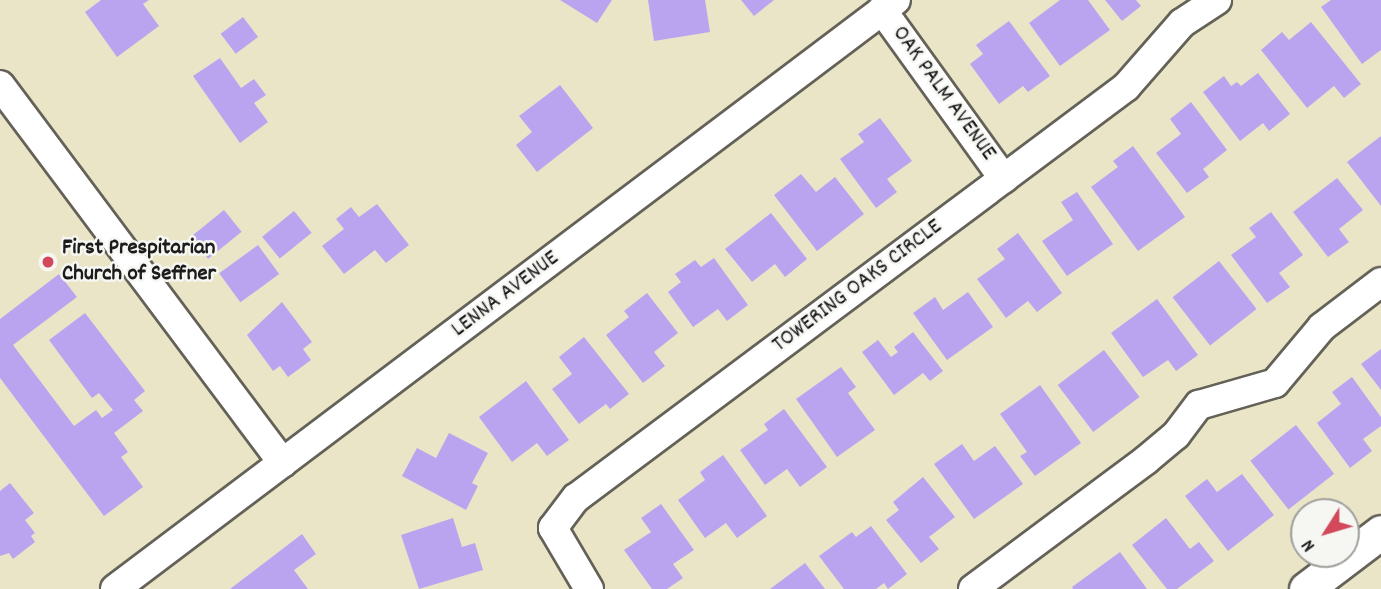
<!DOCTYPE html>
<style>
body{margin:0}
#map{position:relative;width:1381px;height:589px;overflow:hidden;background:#ebe5c8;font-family:Dekko,sans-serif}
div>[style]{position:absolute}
.building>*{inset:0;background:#b9a5ef;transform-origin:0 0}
.roads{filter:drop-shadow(2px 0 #646258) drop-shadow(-2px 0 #646258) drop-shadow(0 2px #646258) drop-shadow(0 -2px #646258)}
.minor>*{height:28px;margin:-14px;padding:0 14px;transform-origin:14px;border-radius:14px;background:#fff}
.tertiary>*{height:33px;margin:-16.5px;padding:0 16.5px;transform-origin:16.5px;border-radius:16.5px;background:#fff}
.dots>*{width:19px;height:19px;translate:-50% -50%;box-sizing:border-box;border:4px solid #f6f6f2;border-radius:50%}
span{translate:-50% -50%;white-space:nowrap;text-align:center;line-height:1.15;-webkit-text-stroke:5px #f6f6f2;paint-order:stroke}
.street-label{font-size:23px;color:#1c1c1c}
.poi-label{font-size:23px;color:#1c1c1c;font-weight:700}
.left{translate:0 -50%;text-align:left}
.north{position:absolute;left:1290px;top:498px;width:70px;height:70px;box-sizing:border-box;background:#f6f6f2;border:2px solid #9f9f9c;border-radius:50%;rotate:233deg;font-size:19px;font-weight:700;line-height:28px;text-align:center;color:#1c1c1c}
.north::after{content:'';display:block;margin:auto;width:24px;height:32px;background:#d1495b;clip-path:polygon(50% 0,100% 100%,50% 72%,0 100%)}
</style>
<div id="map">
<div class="building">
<i style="clip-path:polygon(101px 0,149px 0,143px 4px,159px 26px,117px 57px,85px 12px)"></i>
<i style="clip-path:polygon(560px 0,612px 0,597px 23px)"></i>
<i style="clip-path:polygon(648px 0,705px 0,710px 32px,654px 41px)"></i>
<i style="clip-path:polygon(741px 0,774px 0,754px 16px)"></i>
<i style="clip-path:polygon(1060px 0,1088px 0,1110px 30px,1060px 66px,1029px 23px)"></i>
<i style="clip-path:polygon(1105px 0,1136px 0,1141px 6px,1122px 21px)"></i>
<i style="clip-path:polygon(1331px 0,1381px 0,1381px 50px,1362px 64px,1321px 7px)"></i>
<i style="left:243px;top:17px;width:25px;height:28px;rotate:53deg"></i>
<i style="clip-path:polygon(1009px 21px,1050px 76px,1028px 92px,1023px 86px,999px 104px,970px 64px,983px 54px,976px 45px)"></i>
<i style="clip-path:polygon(1311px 22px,1361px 84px,1344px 98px,1334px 86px,1307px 108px,1261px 50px,1282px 32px,1289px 40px)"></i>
<i style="clip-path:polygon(220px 58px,241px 88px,254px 79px,266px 95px,254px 103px,268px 122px,240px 143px,193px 76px)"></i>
<i style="clip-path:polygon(1258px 73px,1290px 114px,1269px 131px,1263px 123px,1240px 141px,1203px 92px,1224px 76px,1231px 86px,1237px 82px,1241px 86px)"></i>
<i style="clip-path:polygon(560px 85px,593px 128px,537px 172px,516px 145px,532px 132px,519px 116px)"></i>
<i style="clip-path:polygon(1191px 102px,1227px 150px,1203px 169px,1209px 177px,1187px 193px,1156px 153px,1181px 134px,1170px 119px)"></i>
<i style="clip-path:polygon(880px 118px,912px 161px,887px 179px,897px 192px,876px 208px,840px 159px,864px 142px,858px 134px)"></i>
<i style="clip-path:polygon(1381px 136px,1381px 206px,1347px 162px)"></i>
<i style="clip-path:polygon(1133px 146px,1185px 217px,1138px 251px,1091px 187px,1118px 167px,1113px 161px)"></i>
<i style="clip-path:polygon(801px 174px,816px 192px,835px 177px,864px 214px,817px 251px,774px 195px)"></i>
<i style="clip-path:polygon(1337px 178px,1363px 210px,1339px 229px,1349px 242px,1328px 257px,1293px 212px)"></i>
<i style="clip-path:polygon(1077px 192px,1113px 244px,1067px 276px,1042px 241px,1073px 220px,1061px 202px)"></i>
<i style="clip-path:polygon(377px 204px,409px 245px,386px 263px,375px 250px,344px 274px,322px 246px,344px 229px,336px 219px,351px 207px,359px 217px)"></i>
<i style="left:224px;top:210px;width:28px;height:43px;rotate:51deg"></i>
<i style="left:294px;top:211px;width:28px;height:41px;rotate:51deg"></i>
<i style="clip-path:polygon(1271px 212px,1303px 255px,1279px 273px,1290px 287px,1267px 303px,1231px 255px,1256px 237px,1249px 228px)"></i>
<i style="clip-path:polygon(771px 213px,807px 259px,785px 277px,775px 264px,752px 282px,725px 249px)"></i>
<i style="clip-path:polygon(1018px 233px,1062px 293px,1037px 312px,1028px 301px,1006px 318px,977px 279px,1005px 259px,997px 249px)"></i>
<i style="left:258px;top:245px;width:36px;height:48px;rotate:54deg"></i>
<i style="clip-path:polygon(714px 258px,748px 305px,727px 321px,718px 309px,693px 327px,668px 292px,681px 282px,675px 274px,695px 260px,701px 267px)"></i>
<i style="left:1219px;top:261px;width:61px;height:59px;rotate:52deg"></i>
<i style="clip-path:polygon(59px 274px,77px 297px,13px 345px,74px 426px,96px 410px,102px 418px,113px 410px,99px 393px,92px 398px,49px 340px,85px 313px,145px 391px,134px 400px,143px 411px,114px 433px,128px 452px,121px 457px,143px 487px,104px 516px,0 378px,0 319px)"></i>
<i style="clip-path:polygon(968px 292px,993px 327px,947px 360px,913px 313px,935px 297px,943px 310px)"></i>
<i style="clip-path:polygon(647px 293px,678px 333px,654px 352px,665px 366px,643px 383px,606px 335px,629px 317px,624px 311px)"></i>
<i style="clip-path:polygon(1157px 299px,1198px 355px,1176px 371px,1168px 360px,1143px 377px,1111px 333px)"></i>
<i style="clip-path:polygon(282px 302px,312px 342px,303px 349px,311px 360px,288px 377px,280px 366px,273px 371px,247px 335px)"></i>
<i style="clip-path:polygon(913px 332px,943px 371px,930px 381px,923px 373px,894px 395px,862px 352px,878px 340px,891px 357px,898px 352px,894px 347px)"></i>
<i style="clip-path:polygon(584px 337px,629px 394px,610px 409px,606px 404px,579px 424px,552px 389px,572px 374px,559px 357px)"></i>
<i style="clip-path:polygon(1381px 349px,1381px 390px,1361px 364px)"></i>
<i style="left:1104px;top:350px;width:59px;height:58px;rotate:53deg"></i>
<i style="clip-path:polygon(841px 367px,856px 387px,848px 393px,875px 430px,837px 457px,796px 399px)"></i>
<i style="clip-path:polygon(1352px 377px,1381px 417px,1381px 426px,1363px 439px,1372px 451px,1350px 468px,1317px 423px,1341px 404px,1332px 392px)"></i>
<i style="clip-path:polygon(526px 381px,569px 440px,547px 456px,537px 443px,512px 462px,479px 417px)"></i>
<i style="clip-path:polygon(1040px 385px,1081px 443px,1035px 476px,1020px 456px,1027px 452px,1000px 414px)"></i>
<i style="clip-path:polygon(784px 409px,827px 467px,800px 487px,787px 469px,765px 485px,740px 450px,768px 430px,764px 424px)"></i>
<i style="left:1296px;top:425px;width:62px;height:58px;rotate:52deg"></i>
<i style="clip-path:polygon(449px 433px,488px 453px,472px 483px,478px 486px,466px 510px,402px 476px,417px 448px,436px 458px)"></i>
<i style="clip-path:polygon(962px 444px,974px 461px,995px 446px,1023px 484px,974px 519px,934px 464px)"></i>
<i style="clip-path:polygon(723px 455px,767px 516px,737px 538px,726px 523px,705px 538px,678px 500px,705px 480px,700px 472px)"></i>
<i style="clip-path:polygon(1242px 474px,1274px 515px,1228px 551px,1185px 496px,1207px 479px,1217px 492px)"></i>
<i style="clip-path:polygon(923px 477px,955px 517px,929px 537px,939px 549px,921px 563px,886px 520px,899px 510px,893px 502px)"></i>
<i style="clip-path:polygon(10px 483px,34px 513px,25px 520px,35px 533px,31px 536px,35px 542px,13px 559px,9px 553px,0 556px,0 491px)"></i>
<i style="clip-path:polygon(661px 504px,694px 550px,673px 564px,683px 578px,667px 589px,652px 589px,624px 550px,651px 532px,641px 518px)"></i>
<i style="clip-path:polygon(453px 518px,462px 547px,475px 543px,483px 570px,419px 589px,401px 535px)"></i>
<i style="clip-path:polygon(1166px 518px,1190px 549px,1199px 542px,1214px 561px,1177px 589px,1167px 589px,1132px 545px)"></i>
<i style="clip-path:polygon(871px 526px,907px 574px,888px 589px,884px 583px,876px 589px,844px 589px,819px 556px,852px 532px,856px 537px)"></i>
<i style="clip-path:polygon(302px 534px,316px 554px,294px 570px,308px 589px,230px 589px)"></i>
<i style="clip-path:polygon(1120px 552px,1147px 589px,1073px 589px,1072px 587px)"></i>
<i style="clip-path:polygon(805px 563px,825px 589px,770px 589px)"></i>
</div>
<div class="roads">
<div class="minor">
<i style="left:882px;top:10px;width:208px;rotate:54.2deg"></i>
<i style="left:0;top:85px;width:472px;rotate:53.2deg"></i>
<i style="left:115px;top:589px;width:978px;rotate:-37.02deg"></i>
<i style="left:589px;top:589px;width:71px;rotate:-120.5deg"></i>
<i style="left:553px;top:528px;width:38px;rotate:-53deg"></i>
<i style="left:576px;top:498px;width:687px;rotate:-36.77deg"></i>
<i style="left:1126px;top:87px;width:85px;rotate:-48.8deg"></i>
<i style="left:1182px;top:23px;width:42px;rotate:-33.3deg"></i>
<i style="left:973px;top:589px;width:216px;rotate:-36.7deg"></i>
<i style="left:1146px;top:460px;width:39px;rotate:-40deg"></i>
<i style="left:1176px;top:435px;width:38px;rotate:-53deg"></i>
<i style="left:1199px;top:405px;width:79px;rotate:-16.1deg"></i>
<i style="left:1275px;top:383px;width:73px;rotate:-50deg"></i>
<i style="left:1322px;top:327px;width:74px;rotate:-37.3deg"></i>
</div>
<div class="tertiary">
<i style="left:1306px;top:589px;width:94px;rotate:-37.2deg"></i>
</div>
</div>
<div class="dots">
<i style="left:48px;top:262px;background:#d1495b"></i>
</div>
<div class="street-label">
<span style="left:943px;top:94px;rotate:54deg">OAK PALM AVENUE</span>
<span style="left:858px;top:287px;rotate:-37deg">TOWERING OAKS CIRCLE</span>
<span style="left:506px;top:295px;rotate:-37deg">LENNA AVENUE</span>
</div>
<div class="poi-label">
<span class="left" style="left:62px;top:262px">First Prespitarian<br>Church of Seffner</span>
</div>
<div class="north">N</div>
</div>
